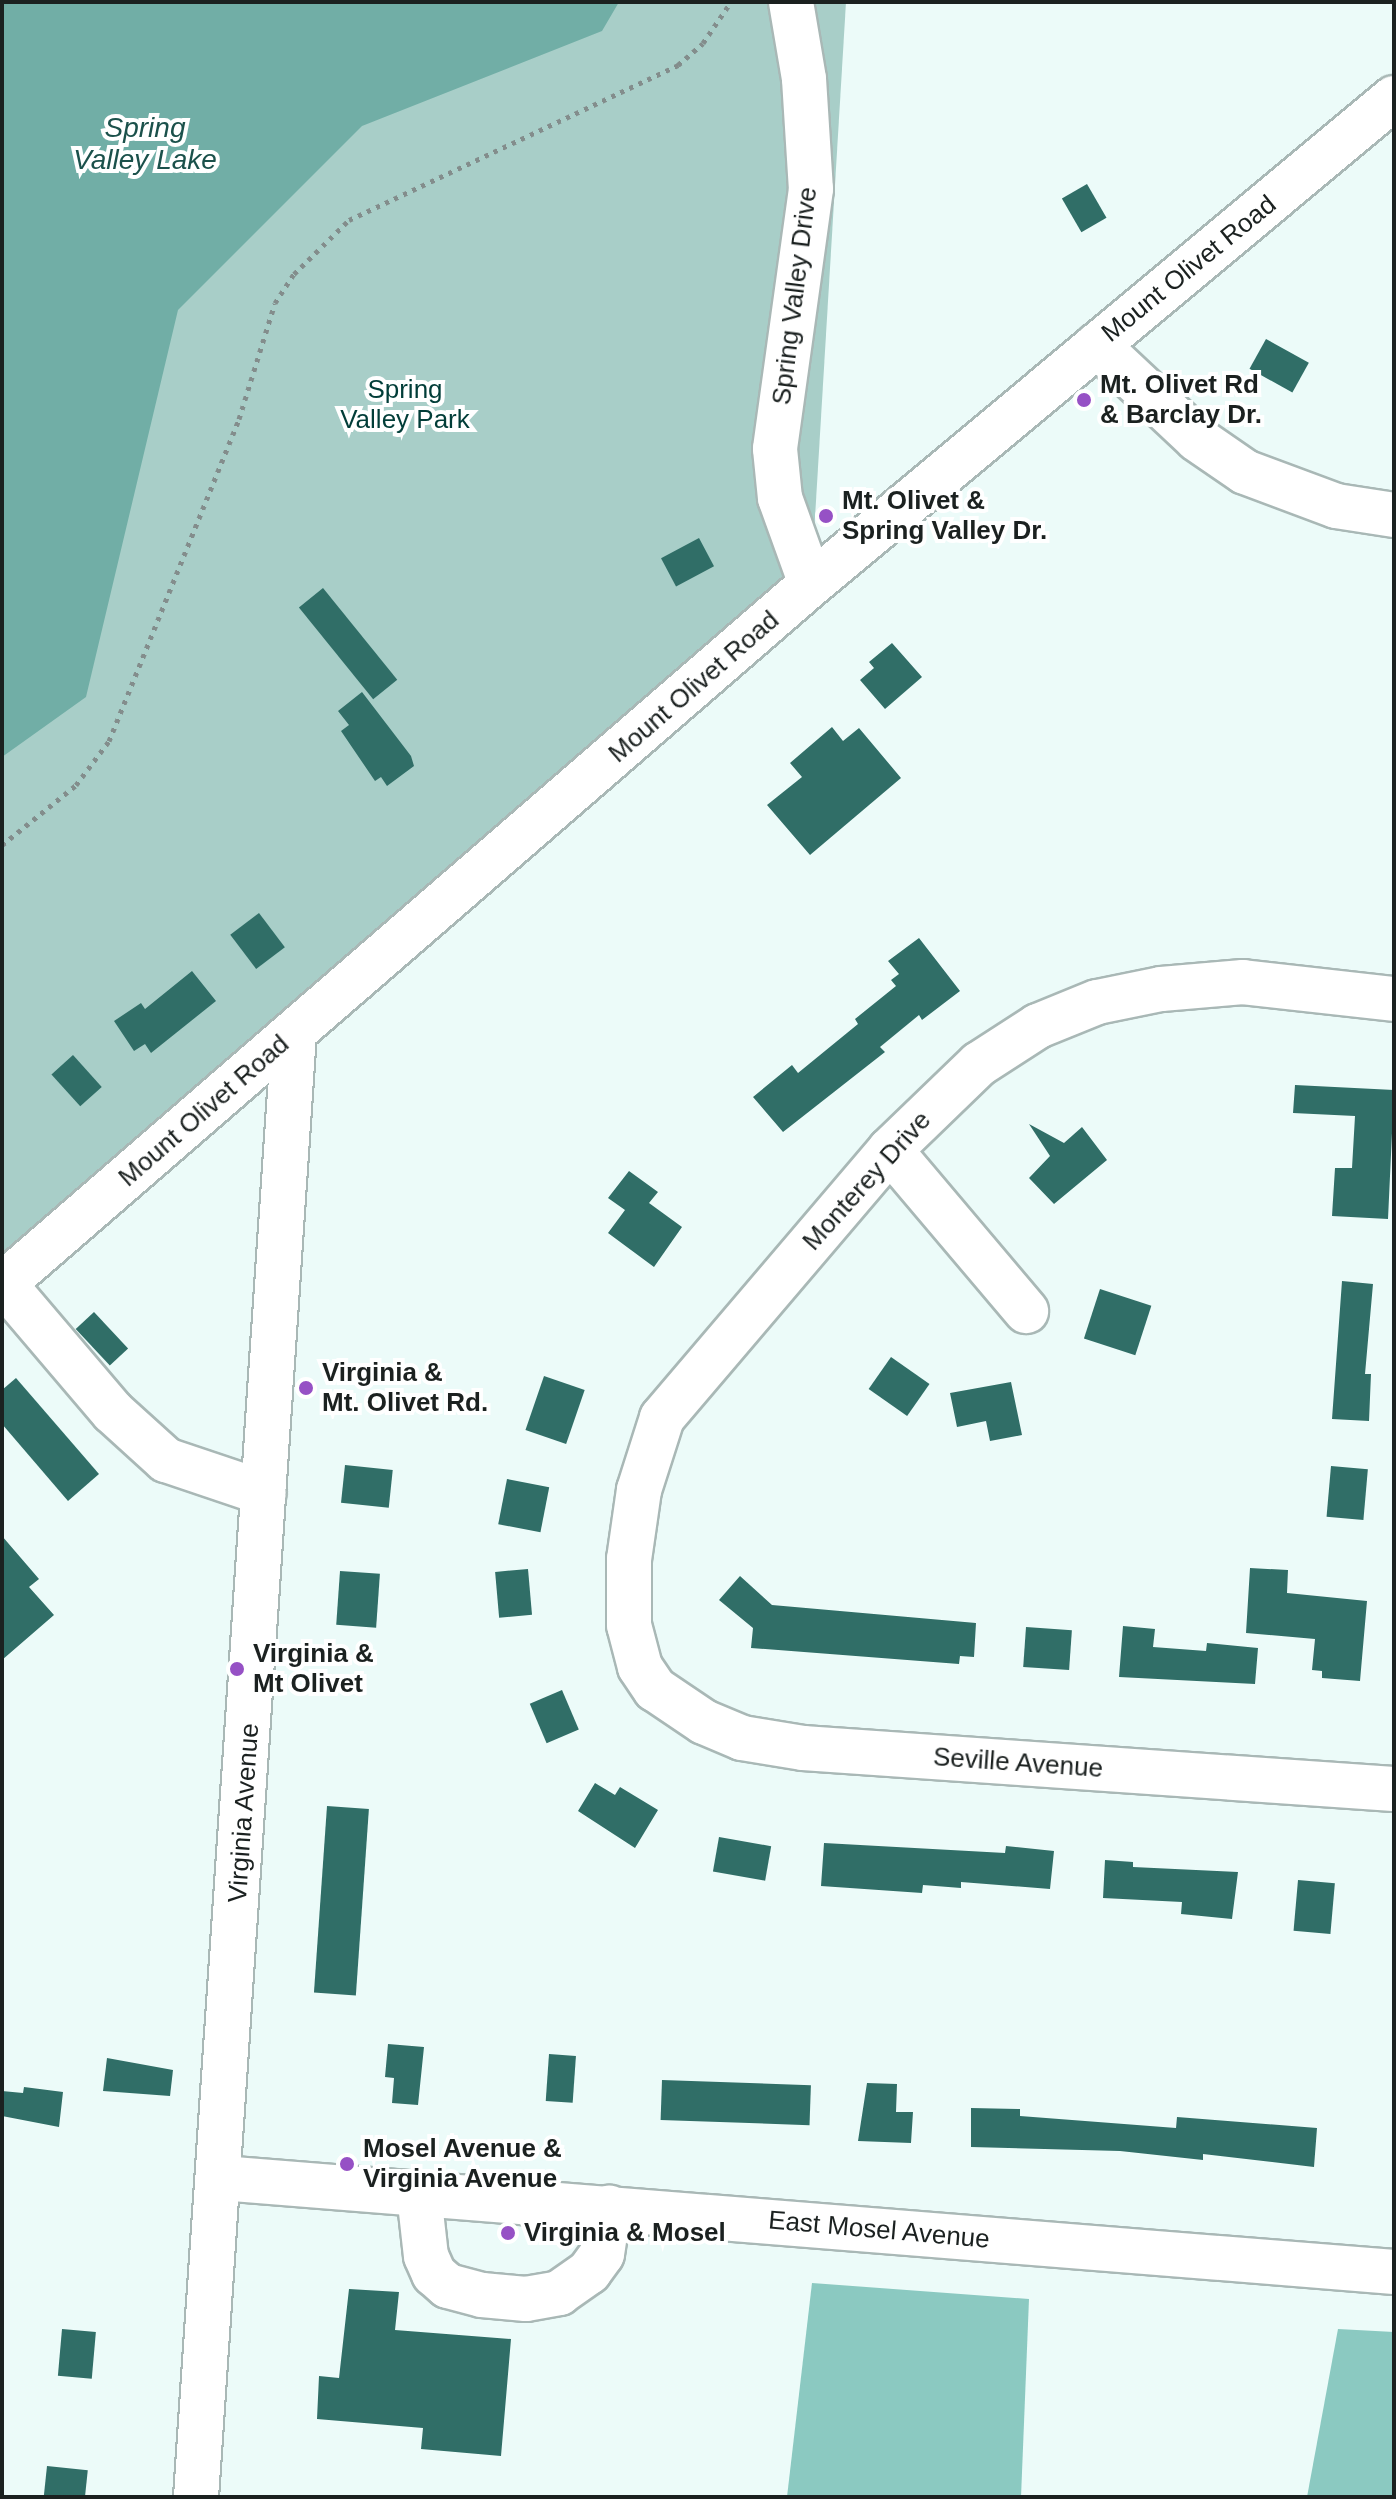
<!DOCTYPE html>
<style>
body{margin:0}
#map{position:relative;width:1396px;height:2499px;overflow:hidden;background:#ecfbf9;font-family:Helvetica,sans-serif}
div>[style]{position:absolute}
.green>*{inset:0;background:#a8cec8}
.forest>*{inset:0;background:#8bc9c1}
.water>*{inset:0;background:#71aea6}
.building>*{inset:0;background:#306e67;transform-origin:0 0}
.path>*{height:5px;margin-top:-2.5px;transform-origin:0;background:repeating-linear-gradient(90deg,#838d8c 0 4px,transparent 0 10px)}
.roads{filter:drop-shadow(2px 0 #a9b8b6) drop-shadow(-2px 0 #a9b8b6) drop-shadow(0 2px #a9b8b6) drop-shadow(0 -2px #a9b8b6)}
.minor>*{height:44px;margin:-22px;padding:0 22px;transform-origin:22px;border-radius:22px;background:#fff}
.dots>*{width:22px;height:22px;translate:-50% -50%;box-sizing:border-box;border:4px solid #fff;border-radius:50%}
span{translate:-50% -50%;white-space:nowrap;text-align:center;line-height:1.15;-webkit-text-stroke:8px #fff;paint-order:stroke}
.street-label{font-size:26px;color:#1b2120}
.poi-label{font-size:26px;color:#1b2120;font-weight:700}
.left{translate:0 -50%;text-align:left}
.park-label{font-size:26px;color:#013d38}
.water-label{font-size:28px;color:#1b514b;font-style:italic}
.frame{position:absolute;inset:0;border:4px solid #1b2120;pointer-events:none}
</style>
<div id="map">
<div class="green">
<i style="clip-path:polygon(2px 2px,846px 2px,811px 584px,2px 1289px)"></i>
</div>
<div class="forest">
<i style="clip-path:polygon(812px 2283px,1029px 2299px,1021px 2497px,787px 2497px)"></i>
<i style="clip-path:polygon(1338px 2329px,1394px 2332px,1394px 2497px,1307px 2497px)"></i>
</div>
<div class="water">
<i style="clip-path:polygon(2px 2px,619px 2px,602px 31px,362px 126px,178px 310px,86px 697px,2px 757px)"></i>
</div>
<div class="building">
<i style="left:1087px;top:184px;width:39px;height:29px;rotate:60deg"></i>
<i style="left:1266px;top:339px;width:49px;height:34px;rotate:29deg"></i>
<i style="left:699px;top:538px;width:32px;height:43px;rotate:62deg"></i>
<i style="left:323px;top:588px;width:118px;height:31px;rotate:51deg"></i>
<i style="clip-path:polygon(892px 643px,922px 677px,885px 709px,860px 680px,874px 668px,869px 662px)"></i>
<i style="clip-path:polygon(362px 692px,411px 756px,414px 766px,387px 786px,381px 777px,375px 781px,341px 731px,349px 725px,338px 711px)"></i>
<i style="clip-path:polygon(832px 727px,843px 741px,859px 728px,901px 778px,810px 855px,767px 805px,802px 777px,790px 763px)"></i>
<i style="left:259px;top:913px;width:43px;height:36px;rotate:53deg"></i>
<i style="clip-path:polygon(919px 938px,960px 991px,922px 1020px,919px 1015px,880px 1047px,885px 1052px,783px 1132px,753px 1097px,792px 1065px,798px 1073px,858px 1024px,855px 1019px,896px 986px,891px 980px,899px 974px,888px 961px)"></i>
<i style="clip-path:polygon(192px 971px,216px 1001px,151px 1053px,145px 1044px,134px 1051px,114px 1021px,141px 1003px,145px 1009px)"></i>
<i style="left:73px;top:1055px;width:43px;height:29px;rotate:48deg"></i>
<i style="clip-path:polygon(1295px 1085px,1394px 1090px,1388px 1219px,1332px 1216px,1335px 1168px,1352px 1168px,1355px 1116px,1293px 1113px)"></i>
<i style="clip-path:polygon(1029px 1124px,1064px 1143px,1082px 1127px,1107px 1160px,1054px 1204px,1029px 1178px,1050px 1156px)"></i>
<i style="clip-path:polygon(629px 1171px,658px 1192px,649px 1203px,682px 1227px,654px 1267px,608px 1233px,625px 1210px,608px 1198px)"></i>
<i style="clip-path:polygon(1342px 1281px,1373px 1284px,1365px 1374px,1371px 1374px,1369px 1421px,1332px 1419px)"></i>
<i style="left:1100px;top:1289px;width:54px;height:52px;rotate:18deg"></i>
<i style="left:94px;top:1312px;width:50px;height:25px;rotate:47deg"></i>
<i style="left:891px;top:1357px;width:47px;height:39px;rotate:35deg"></i>
<i style="left:544px;top:1376px;width:43px;height:57px;rotate:19deg"></i>
<i style="clip-path:polygon(16px 1378px,99px 1474px,68px 1501px,2px 1424px,2px 1390px)"></i>
<i style="clip-path:polygon(1011px 1382px,1022px 1435px,990px 1441px,986px 1421px,957px 1427px,950px 1393px)"></i>
<i style="left:345px;top:1465px;width:48px;height:38px;rotate:6deg"></i>
<i style="left:1331px;top:1466px;width:37px;height:51px;rotate:5deg"></i>
<i style="left:507px;top:1479px;width:43px;height:46px;rotate:11deg"></i>
<i style="clip-path:polygon(2px 1536px,39px 1579px,29px 1587px,54px 1615px,2px 1660px)"></i>
<i style="clip-path:polygon(1250px 1568px,1288px 1570px,1287px 1593px,1367px 1601px,1360px 1681px,1322px 1678px,1322px 1671px,1312px 1670px,1315px 1639px,1246px 1633px)"></i>
<i style="left:528px;top:1569px;width:46px;height:33px;rotate:85deg"></i>
<i style="left:340px;top:1571px;width:40px;height:54px;rotate:4deg"></i>
<i style="clip-path:polygon(740px 1576px,772px 1605px,976px 1623px,974px 1657px,960px 1656px,959px 1664px,751px 1648px,753px 1628px,719px 1600px)"></i>
<i style="clip-path:polygon(1123px 1626px,1155px 1629px,1153px 1647px,1206px 1651px,1207px 1643px,1258px 1648px,1255px 1684px,1119px 1677px)"></i>
<i style="left:1026px;top:1627px;width:46px;height:40px;rotate:4deg"></i>
<i style="left:562px;top:1690px;width:43px;height:35px;rotate:67deg"></i>
<i style="clip-path:polygon(595px 1783px,615px 1795px,620px 1787px,658px 1810px,635px 1848px,578px 1811px)"></i>
<i style="left:327px;top:1806px;width:42px;height:187px;rotate:4deg"></i>
<i style="left:719px;top:1837px;width:53px;height:35px;rotate:10deg"></i>
<i style="clip-path:polygon(824px 1843px,1005px 1853px,1006px 1846px,1054px 1851px,1050px 1889px,961px 1882px,961px 1888px,923px 1885px,922px 1893px,821px 1886px)"></i>
<i style="clip-path:polygon(1105px 1860px,1133px 1862px,1133px 1867px,1238px 1872px,1232px 1919px,1181px 1914px,1182px 1902px,1103px 1898px)"></i>
<i style="left:1298px;top:1880px;width:37px;height:51px;rotate:5deg"></i>
<i style="clip-path:polygon(388px 2044px,424px 2047px,418px 2105px,392px 2103px,394px 2078px,385px 2077px)"></i>
<i style="left:549px;top:2054px;width:27px;height:47px;rotate:4deg"></i>
<i style="clip-path:polygon(107px 2058px,173px 2070px,170px 2096px,103px 2091px)"></i>
<i style="left:662px;top:2080px;width:149px;height:40px;rotate:2deg"></i>
<i style="clip-path:polygon(867px 2083px,897px 2084px,896px 2112px,913px 2112px,911px 2143px,858px 2141px)"></i>
<i style="clip-path:polygon(24px 2087px,63px 2092px,59px 2127px,2px 2116px,2px 2091px,23px 2093px)"></i>
<i style="clip-path:polygon(971px 2108px,1020px 2109px,1020px 2116px,1176px 2128px,1177px 2117px,1317px 2128px,1314px 2167px,1203px 2154px,1203px 2160px,1120px 2151px,971px 2147px)"></i>
<i style="clip-path:polygon(349px 2289px,399px 2292px,395px 2330px,511px 2339px,501px 2456px,421px 2449px,423px 2428px,317px 2419px,319px 2376px,339px 2378px)"></i>
<i style="left:62px;top:2329px;width:34px;height:47px;rotate:5deg"></i>
<i style="left:47px;top:2466px;width:41px;height:31px;rotate:6deg"></i>
</div>
<div class="path">
<i style="left:2px;top:845px;width:95px;rotate:-39deg"></i>
<i style="left:76px;top:785px;width:55px;rotate:-53.1deg"></i>
<i style="left:109px;top:741px;width:347px;rotate:-68deg"></i>
<i style="left:239px;top:419px;width:121px;rotate:-72.8deg"></i>
<i style="left:275px;top:303px;width:35px;rotate:-57deg"></i>
<i style="left:294px;top:274px;width:77px;rotate:-44.5deg"></i>
<i style="left:349px;top:220px;width:364px;rotate:-25.2deg"></i>
<i style="left:678px;top:65px;width:33px;rotate:-41deg"></i>
<i style="left:703px;top:43px;width:50px;rotate:-55.7deg"></i>
</div>
<div class="roads">
<div class="minor">
<i style="left:791px;top:2px;width:78px;rotate:80.4deg"></i>
<i style="left:804px;top:79px;width:110px;rotate:86.4deg"></i>
<i style="left:811px;top:189px;width:262px;rotate:97.9deg"></i>
<i style="left:775px;top:449px;width:49px;rotate:84.2deg"></i>
<i style="left:780px;top:498px;width:91px;rotate:70.2deg"></i>
<i style="left:1097px;top:345px;width:137px;rotate:43.2deg"></i>
<i style="left:1197px;top:439px;width:58px;rotate:34.5deg"></i>
<i style="left:1245px;top:472px;width:97px;rotate:20.5deg"></i>
<i style="left:1336px;top:506px;width:59px;rotate:8.8deg"></i>
<i style="left:1394px;top:999px;width:152px;rotate:-173.6deg"></i>
<i style="left:1243px;top:982px;width:82px;rotate:175.1deg"></i>
<i style="left:1161px;top:989px;width:65px;rotate:168.5deg"></i>
<i style="left:1097px;top:1002px;width:64px;rotate:157.9deg"></i>
<i style="left:1038px;top:1026px;width:70px;rotate:147.2deg"></i>
<i style="left:979px;top:1064px;width:124px;rotate:136deg"></i>
<i style="left:890px;top:1150px;width:352px;rotate:130.4deg"></i>
<i style="left:662px;top:1418px;width:76px;rotate:107.7deg"></i>
<i style="left:639px;top:1490px;width:70px;rotate:98.2deg"></i>
<i style="left:629px;top:1559px;width:66px;rotate:90deg"></i>
<i style="left:629px;top:1625px;width:43px;rotate:75.3deg"></i>
<i style="left:640px;top:1667px;width:27px;rotate:56deg"></i>
<i style="left:655px;top:1689px;width:59px;rotate:34deg"></i>
<i style="left:704px;top:1722px;width:41px;rotate:22.8deg"></i>
<i style="left:742px;top:1738px;width:62px;rotate:9.3deg"></i>
<i style="left:803px;top:1748px;width:592px;rotate:3.97deg"></i>
<i style="left:890px;top:1150px;width:211px;rotate:49.8deg"></i>
<i style="left:4px;top:1284px;width:168px;rotate:49.6deg"></i>
<i style="left:113px;top:1412px;width:72px;rotate:42.2deg"></i>
<i style="left:166px;top:1460px;width:103px;rotate:18.6deg"></i>
<i style="left:2px;top:1285px;width:1070px;rotate:-40.91deg"></i>
<i style="left:811px;top:584px;width:759px;rotate:-39.82deg"></i>
<i style="left:221px;top:2178px;width:1177px;rotate:4.58deg"></i>
<i style="left:419px;top:2194px;width:62px;rotate:83.6deg"></i>
<i style="left:426px;top:2256px;width:20px;rotate:66deg"></i>
<i style="left:434px;top:2274px;width:18px;rotate:41deg"></i>
<i style="left:448px;top:2286px;width:35px;rotate:15deg"></i>
<i style="left:482px;top:2295px;width:44px;rotate:5.2deg"></i>
<i style="left:526px;top:2299px;width:34px;rotate:-10deg"></i>
<i style="left:559px;top:2293px;width:37px;rotate:-35deg"></i>
<i style="left:589px;top:2272px;width:22px;rotate:-54deg"></i>
<i style="left:602px;top:2254px;width:47px;rotate:-81.3deg"></i>
<i style="left:196px;top:2497px;width:1466px;rotate:-86.17deg"></i>
</div>
</div>
<div class="dots">
<i style="left:1084px;top:400px;background:#9651c5"></i>
<i style="left:826px;top:516px;background:#9651c5"></i>
<i style="left:306px;top:1388px;background:#9651c5"></i>
<i style="left:237px;top:1669px;background:#9651c5"></i>
<i style="left:347px;top:2164px;background:#9651c5"></i>
<i style="left:508px;top:2233px;background:#9651c5"></i>
</div>
<div class="street-label">
<span style="left:1189px;top:269px;rotate:-39deg">Mount Olivet Road</span>
<span style="left:795px;top:296px;rotate:-83deg">Spring Valley Drive</span>
<span style="left:694px;top:687px;rotate:-41deg">Mount Olivet Road</span>
<span style="left:204px;top:1111px;rotate:-41deg">Mount Olivet Road</span>
<span style="left:867px;top:1181px;rotate:-48deg">Monterey Drive</span>
<span style="left:1018px;top:1763px;rotate:4deg">Seville Avenue</span>
<span style="left:244px;top:1813px;rotate:-86deg">Virginia Avenue</span>
<span style="left:879px;top:2230px;rotate:5deg">East Mosel Avenue</span>
</div>
<div class="poi-label">
<span class="left" style="left:1100px;top:400px">Mt. Olivet Rd<br>&amp; Barclay Dr.</span>
<span class="left" style="left:842px;top:516px">Mt. Olivet &amp;<br>Spring Valley Dr.</span>
<span class="left" style="left:322px;top:1388px">Virginia &amp;<br>Mt. Olivet Rd.</span>
<span class="left" style="left:253px;top:1669px">Virginia &amp;<br>Mt Olivet</span>
<span class="left" style="left:363px;top:2164px">Mosel Avenue &amp;<br>Virginia Avenue</span>
<span class="left" style="left:524px;top:2233px">Virginia &amp; Mosel</span>
</div>
<div class="park-label">
<span style="left:405px;top:405px">Spring<br>Valley Park</span>
</div>
<div class="water-label">
<span style="left:145px;top:144px">Spring<br>Valley Lake</span>
</div>
<div class="frame"></div>
</div>
